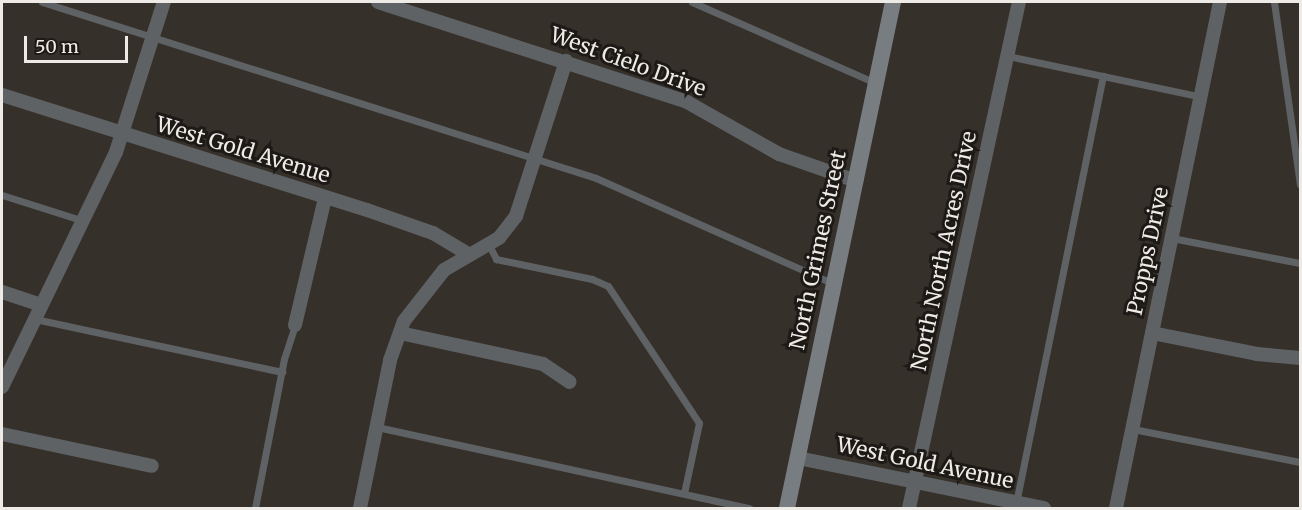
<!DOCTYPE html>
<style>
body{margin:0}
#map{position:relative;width:1302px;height:510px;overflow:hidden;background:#36302a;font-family:Merriweather,serif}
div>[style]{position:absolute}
.service>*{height:7px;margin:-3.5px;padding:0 3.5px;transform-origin:3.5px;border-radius:3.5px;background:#5f6265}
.minor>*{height:14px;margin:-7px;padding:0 7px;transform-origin:7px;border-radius:7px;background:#5f6265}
.secondary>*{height:16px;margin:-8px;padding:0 8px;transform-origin:8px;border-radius:8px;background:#787d82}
span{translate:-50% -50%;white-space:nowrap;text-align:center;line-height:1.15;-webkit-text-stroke:6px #1c1916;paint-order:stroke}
.street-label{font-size:21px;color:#eeeae5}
.frame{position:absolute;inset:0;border:3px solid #eeeae5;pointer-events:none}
.scale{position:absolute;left:24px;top:36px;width:104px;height:27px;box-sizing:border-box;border:3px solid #eeeae5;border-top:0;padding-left:8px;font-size:18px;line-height:21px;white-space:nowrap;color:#eeeae5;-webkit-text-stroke:4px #1c1916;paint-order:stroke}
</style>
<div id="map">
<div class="service">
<i style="left:42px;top:2px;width:581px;rotate:17.62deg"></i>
<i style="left:596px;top:178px;width:261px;rotate:24deg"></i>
<i style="left:692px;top:2px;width:201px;rotate:23.8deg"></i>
<i style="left:1274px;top:2px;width:184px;rotate:81.9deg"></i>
<i style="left:1008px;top:56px;width:198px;rotate:11.9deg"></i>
<i style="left:2px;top:195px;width:86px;rotate:17.6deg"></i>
<i style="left:1172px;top:238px;width:130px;rotate:11.1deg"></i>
<i style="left:489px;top:245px;width:16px;rotate:63deg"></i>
<i style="left:496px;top:259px;width:98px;rotate:11.8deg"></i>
<i style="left:592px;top:279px;width:17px;rotate:24deg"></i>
<i style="left:608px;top:286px;width:164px;rotate:56.4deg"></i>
<i style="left:699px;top:423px;width:72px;rotate:102.1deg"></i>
<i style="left:35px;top:319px;width:253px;rotate:12.1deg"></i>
<i style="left:377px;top:427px;width:381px;rotate:12.3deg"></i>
<i style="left:1133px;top:429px;width:170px;rotate:11.2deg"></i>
<i style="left:1016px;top:503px;width:436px;rotate:-78.5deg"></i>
<i style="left:255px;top:508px;width:152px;rotate:-79deg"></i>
<i style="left:284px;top:359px;width:36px;rotate:-72deg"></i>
</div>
<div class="minor">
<i style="left:378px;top:2px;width:325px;rotate:17.9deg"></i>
<i style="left:687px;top:102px;width:106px;rotate:29.5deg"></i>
<i style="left:779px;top:154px;width:82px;rotate:19.3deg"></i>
<i style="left:2px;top:95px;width:383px;rotate:17.5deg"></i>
<i style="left:367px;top:210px;width:70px;rotate:19.2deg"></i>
<i style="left:433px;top:233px;width:41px;rotate:31deg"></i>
<i style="left:2px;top:292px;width:41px;rotate:18.4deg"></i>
<i style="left:295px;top:325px;width:130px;rotate:-76.7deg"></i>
<i style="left:400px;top:333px;width:146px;rotate:12.2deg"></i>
<i style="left:543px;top:364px;width:32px;rotate:34deg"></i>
<i style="left:1152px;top:333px;width:107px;rotate:11.3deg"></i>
<i style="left:1257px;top:354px;width:43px;rotate:5.3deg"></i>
<i style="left:2px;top:387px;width:261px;rotate:-64.1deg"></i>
<i style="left:116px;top:152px;width:157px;rotate:-72.3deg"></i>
<i style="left:2px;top:434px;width:153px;rotate:12deg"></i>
<i style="left:798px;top:458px;width:251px;rotate:11.5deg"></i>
<i style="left:360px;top:508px;width:151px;rotate:-78.5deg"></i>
<i style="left:390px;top:360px;width:41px;rotate:-70.3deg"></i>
<i style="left:404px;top:321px;width:65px;rotate:-51.9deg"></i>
<i style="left:444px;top:270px;width:64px;rotate:-30.2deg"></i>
<i style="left:499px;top:238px;width:28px;rotate:-52deg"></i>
<i style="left:516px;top:216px;width:163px;rotate:-72.1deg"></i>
<i style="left:909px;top:508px;width:518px;rotate:-77.74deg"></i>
<i style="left:1116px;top:508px;width:517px;rotate:-78.39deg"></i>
</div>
<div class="secondary">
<i style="left:787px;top:508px;width:517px;rotate:-78.17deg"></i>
</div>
<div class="street-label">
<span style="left:628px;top:62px;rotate:20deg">West Cielo Drive</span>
<span style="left:243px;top:150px;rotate:17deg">West Gold Avenue</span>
<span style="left:818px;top:250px;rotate:-78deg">North Grimes Street</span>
<span style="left:944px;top:251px;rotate:-78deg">North North Acres Drive</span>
<span style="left:1148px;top:251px;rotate:-78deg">Propps Drive</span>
<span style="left:925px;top:463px;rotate:12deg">West Gold Avenue</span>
</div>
<div class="frame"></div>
<div class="scale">50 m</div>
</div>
